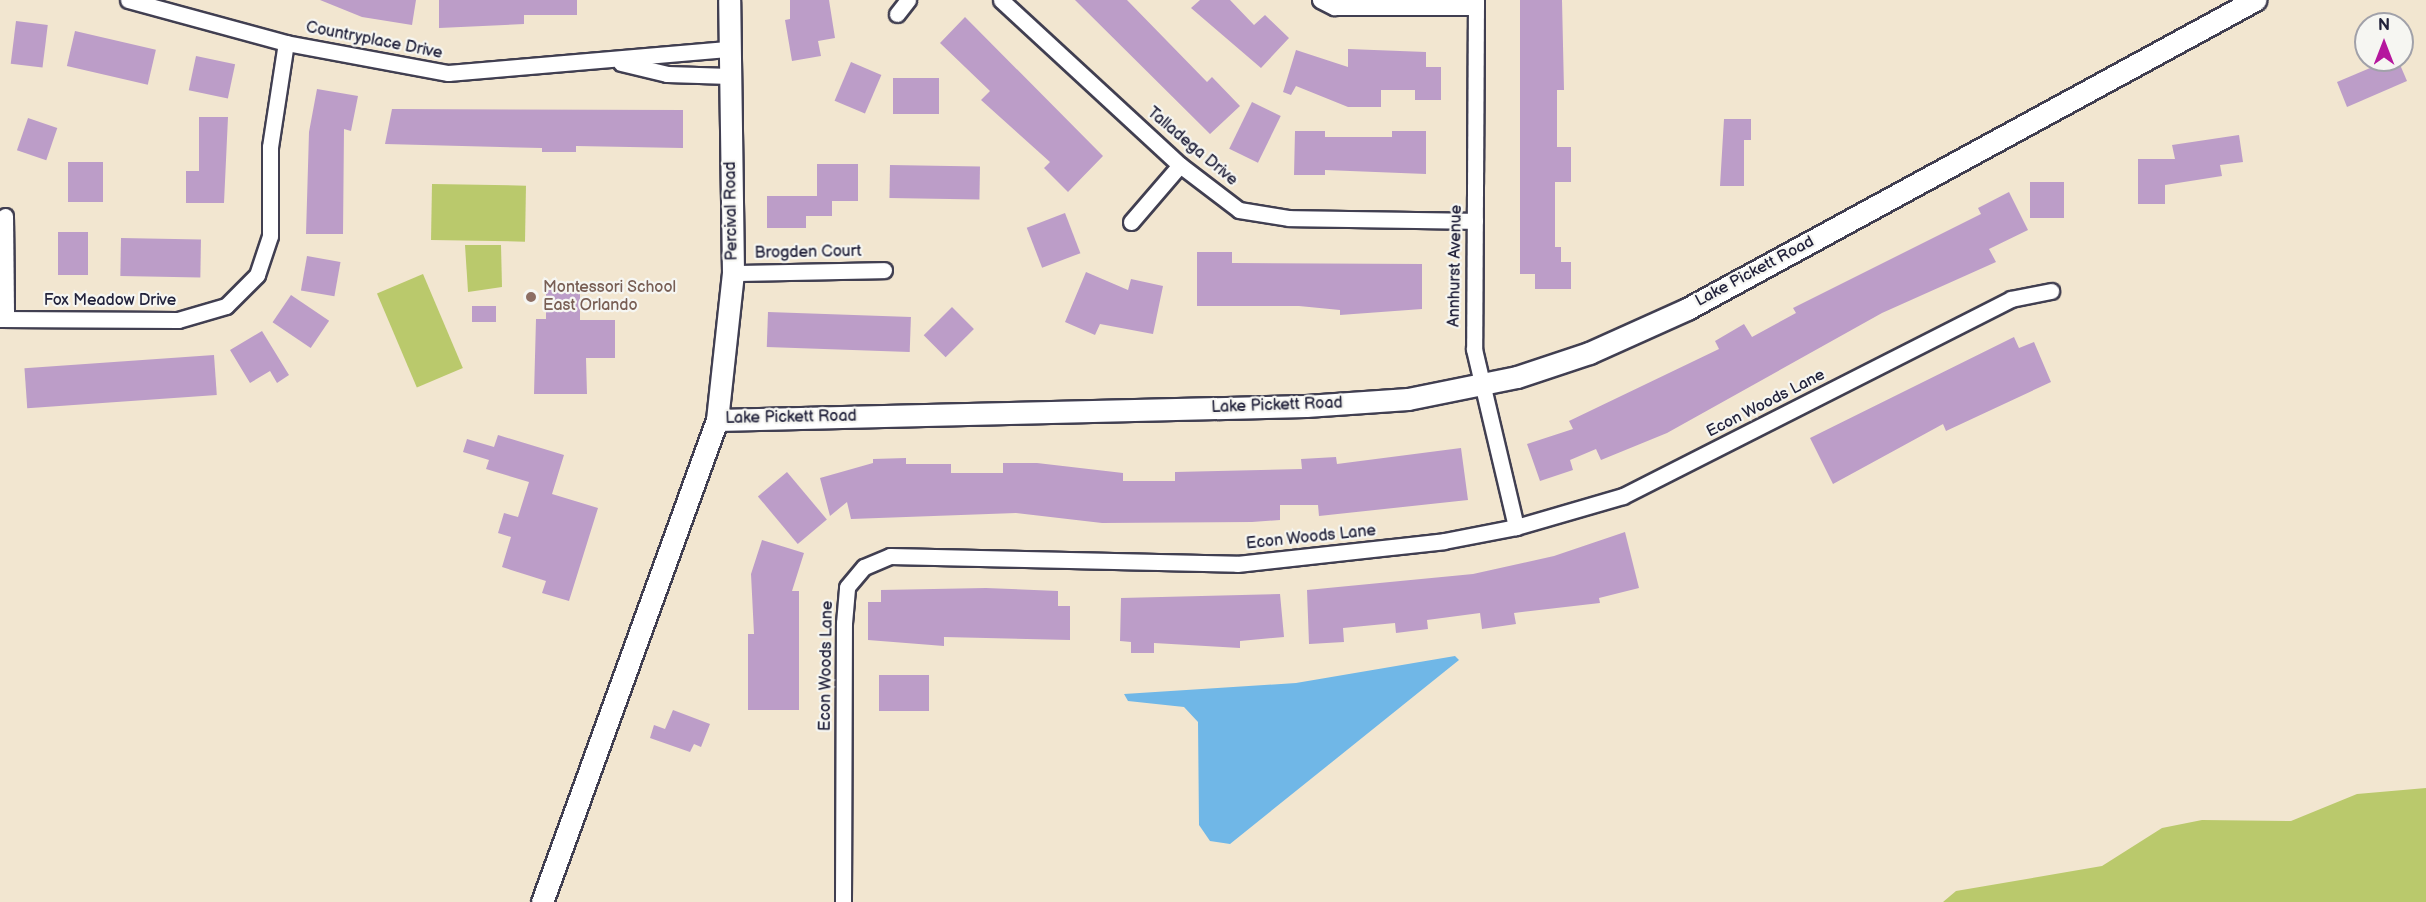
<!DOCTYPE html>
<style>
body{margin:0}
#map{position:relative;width:2426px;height:902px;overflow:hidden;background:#f2e6d0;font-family:"Balsamiq Sans",sans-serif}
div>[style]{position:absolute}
.green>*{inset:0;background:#bac96c;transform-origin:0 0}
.water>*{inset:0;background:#70b7e7}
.building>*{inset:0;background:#bc9dc8;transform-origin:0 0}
.roads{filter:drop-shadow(2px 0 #413f51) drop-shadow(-2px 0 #413f51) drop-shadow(0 2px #413f51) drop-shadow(0 -2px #413f51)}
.street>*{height:15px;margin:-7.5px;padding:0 7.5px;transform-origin:7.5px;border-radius:7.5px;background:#fff}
.secondary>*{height:21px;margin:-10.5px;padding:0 10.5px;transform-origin:10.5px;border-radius:10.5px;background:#fff}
.dots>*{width:16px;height:16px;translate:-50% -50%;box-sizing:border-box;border:3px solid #f6f6f2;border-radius:50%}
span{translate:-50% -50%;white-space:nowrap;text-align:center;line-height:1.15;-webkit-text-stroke:4.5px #f6f6f2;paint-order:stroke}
.street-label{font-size:16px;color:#22223b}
.education-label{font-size:16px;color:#785e54}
.left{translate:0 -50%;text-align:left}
.north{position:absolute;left:2354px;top:12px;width:60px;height:60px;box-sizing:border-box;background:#f6f6f2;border:2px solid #a1a1a9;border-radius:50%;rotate:0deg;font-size:16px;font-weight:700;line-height:24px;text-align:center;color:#22223b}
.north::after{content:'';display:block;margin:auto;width:21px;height:27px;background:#b5179e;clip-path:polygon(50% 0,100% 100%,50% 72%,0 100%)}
</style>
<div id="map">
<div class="green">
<i style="left:432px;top:184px;width:94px;height:56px;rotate:1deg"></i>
<i style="clip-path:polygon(465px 245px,501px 245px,502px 287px,468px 292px)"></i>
<i style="left:423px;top:274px;width:102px;height:50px;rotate:67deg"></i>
<i style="clip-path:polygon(2426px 788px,2426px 902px,1943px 902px,1956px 891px,2102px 866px,2162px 828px,2202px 820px,2291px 821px,2357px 794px)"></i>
</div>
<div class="water">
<i style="clip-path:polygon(1455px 656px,1459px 660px,1230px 844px,1210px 841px,1199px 825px,1198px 722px,1184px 707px,1128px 701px,1124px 694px,1296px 683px)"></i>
</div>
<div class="building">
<i style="clip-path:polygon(320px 0,416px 0,412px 25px,362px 17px)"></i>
<i style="clip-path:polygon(439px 0,577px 0,577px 15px,524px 15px,524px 24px,439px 28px)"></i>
<i style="clip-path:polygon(790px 0,829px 0,835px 38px,818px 41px,821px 56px,792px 61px,785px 20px,790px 19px)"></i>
<i style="clip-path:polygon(1075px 0,1127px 0,1207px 82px,1212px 77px,1240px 106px,1210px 134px)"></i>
<i style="clip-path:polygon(1200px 0,1230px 0,1254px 25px,1265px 15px,1289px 38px,1261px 68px,1191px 8px)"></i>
<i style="clip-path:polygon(1520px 0,1562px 0,1564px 90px,1557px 90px,1557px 147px,1571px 147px,1571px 182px,1555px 182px,1555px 247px,1561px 247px,1561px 262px,1571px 262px,1571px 289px,1535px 289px,1535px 274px,1520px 274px)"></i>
<i style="clip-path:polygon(965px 17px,1103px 156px,1068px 192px,1044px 168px,1050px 162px,981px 100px,990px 91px,940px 43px)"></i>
<i style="left:16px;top:21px;width:32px;height:43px;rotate:7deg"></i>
<i style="left:75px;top:31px;width:83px;height:36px;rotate:13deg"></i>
<i style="clip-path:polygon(1348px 49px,1426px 52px,1426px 67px,1441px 67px,1441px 100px,1415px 100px,1415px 90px,1381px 90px,1381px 107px,1348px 107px,1296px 86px,1291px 95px,1283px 92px,1296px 50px,1348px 67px)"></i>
<i style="left:196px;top:56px;width:40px;height:35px;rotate:12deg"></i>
<i style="clip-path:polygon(2389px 60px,2398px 60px,2407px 81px,2347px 107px,2337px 82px)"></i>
<i style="left:851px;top:62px;width:33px;height:42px;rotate:23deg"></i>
<i style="left:893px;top:78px;width:46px;height:36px"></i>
<i style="clip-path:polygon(317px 89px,358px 96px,351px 131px,344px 129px,343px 234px,306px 234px,309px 132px)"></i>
<i style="left:1252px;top:102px;width:32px;height:52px;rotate:26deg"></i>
<i style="clip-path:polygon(392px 109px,683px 110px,683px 148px,576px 146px,576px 152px,542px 152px,542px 148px,385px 144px)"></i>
<i style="clip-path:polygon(199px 117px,228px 117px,224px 203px,186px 203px,186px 171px,199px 171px)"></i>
<i style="left:28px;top:118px;width:31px;height:34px;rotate:19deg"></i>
<i style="clip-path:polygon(1724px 119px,1751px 119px,1751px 140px,1744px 140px,1744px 186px,1720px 186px)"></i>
<i style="clip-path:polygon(1295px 131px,1325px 131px,1325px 137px,1392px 137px,1392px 131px,1426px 131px,1426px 174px,1325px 170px,1325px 175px,1294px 175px)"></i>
<i style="clip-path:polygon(2239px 135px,2243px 162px,2220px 165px,2222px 176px,2165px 185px,2165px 204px,2138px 204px,2138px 159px,2175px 159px,2172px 145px)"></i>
<i style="left:68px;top:162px;width:35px;height:40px"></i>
<i style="clip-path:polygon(817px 164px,858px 164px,858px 201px,832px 201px,832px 216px,806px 216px,806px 228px,767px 228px,767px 196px,817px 196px)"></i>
<i style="left:890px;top:165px;width:90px;height:33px;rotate:1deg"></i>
<i style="left:2030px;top:182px;width:34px;height:36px"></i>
<i style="clip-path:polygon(2009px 192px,2028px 230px,1989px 249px,1996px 262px,1882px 313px,1667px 433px,1601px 460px,1596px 449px,1570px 460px,1573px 470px,1540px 481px,1527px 444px,1573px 429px,1569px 421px,1719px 349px,1715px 341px,1744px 324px,1752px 337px,1796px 313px,1793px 308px,1981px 214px,1978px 208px)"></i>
<i style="left:1065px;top:213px;width:43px;height:41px;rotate:69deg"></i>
<i style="left:58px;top:232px;width:30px;height:43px"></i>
<i style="left:121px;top:238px;width:80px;height:38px;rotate:1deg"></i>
<i style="clip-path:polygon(1197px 252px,1232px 252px,1232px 263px,1422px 264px,1422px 309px,1340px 315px,1340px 310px,1299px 306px,1197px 306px)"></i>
<i style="left:307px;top:256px;width:34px;height:35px;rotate:10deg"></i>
<i style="clip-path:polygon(1086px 272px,1128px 290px,1131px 279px,1163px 286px,1153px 334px,1100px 324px,1095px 335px,1065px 322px)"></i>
<i style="clip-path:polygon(546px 287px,580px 287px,580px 320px,615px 320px,615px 358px,586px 358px,587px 394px,534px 394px,536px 319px,546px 319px)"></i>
<i style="left:291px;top:295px;width:46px;height:33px;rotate:34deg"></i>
<i style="left:472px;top:306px;width:24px;height:16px"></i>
<i style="left:952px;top:307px;width:31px;height:40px;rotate:45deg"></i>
<i style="left:768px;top:312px;width:143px;height:35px;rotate:2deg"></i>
<i style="clip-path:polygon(262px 331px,289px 375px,277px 383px,270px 371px,250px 383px,230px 350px)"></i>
<i style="clip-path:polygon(2014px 337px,2019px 348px,2034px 342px,2051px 382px,1946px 431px,1943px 424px,1833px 484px,1810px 438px)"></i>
<i style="left:214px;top:355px;width:40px;height:190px;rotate:86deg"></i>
<i style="clip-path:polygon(498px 435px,564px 455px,552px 494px,598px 508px,569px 601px,542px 593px,546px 581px,502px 567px,511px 537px,498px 533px,504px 513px,518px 517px,529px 482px,486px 469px,489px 460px,463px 452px,467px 439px,494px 447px)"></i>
<i style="clip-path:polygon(1461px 448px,1468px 500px,1319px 516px,1318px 505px,1280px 505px,1280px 520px,1252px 522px,1102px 523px,1016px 513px,851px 519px,847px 502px,830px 516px,820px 478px,873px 463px,873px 459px,906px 458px,906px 464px,951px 464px,951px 473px,1003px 473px,1003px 463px,1037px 463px,1123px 473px,1123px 481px,1175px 481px,1175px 472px,1302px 469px,1301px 459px,1336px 457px,1337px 464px)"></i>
<i style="left:787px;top:472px;width:62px;height:38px;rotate:50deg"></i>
<i style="clip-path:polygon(1625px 532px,1639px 588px,1599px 598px,1600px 603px,1514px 613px,1516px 624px,1482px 629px,1480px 613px,1427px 620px,1428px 629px,1396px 633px,1395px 623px,1343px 628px,1344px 642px,1309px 644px,1307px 590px,1473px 574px,1554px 556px)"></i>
<i style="clip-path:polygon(762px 540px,804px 553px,792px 591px,799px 591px,799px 710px,748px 710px,748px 634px,754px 634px,751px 574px)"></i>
<i style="clip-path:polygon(986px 588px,1058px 591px,1058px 606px,1070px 606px,1070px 640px,944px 637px,944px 646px,868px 640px,868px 602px,881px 602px,881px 590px)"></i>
<i style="clip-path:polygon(1280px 594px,1284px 637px,1240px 641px,1240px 648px,1154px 643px,1154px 653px,1131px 653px,1131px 642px,1120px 641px,1121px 598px)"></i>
<i style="left:879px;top:675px;width:50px;height:36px"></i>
<i style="clip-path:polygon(673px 710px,710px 724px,701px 747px,694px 744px,690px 752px,650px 738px,654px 725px,665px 729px)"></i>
</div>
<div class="roads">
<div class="street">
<i style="left:128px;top:0;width:164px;rotate:15.2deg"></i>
<i style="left:286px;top:43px;width:165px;rotate:10.5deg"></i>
<i style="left:448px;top:73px;width:283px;rotate:-4.9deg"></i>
<i style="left:1001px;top:0;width:243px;rotate:42.7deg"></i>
<i style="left:1180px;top:165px;width:74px;rotate:37.3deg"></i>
<i style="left:1239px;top:210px;width:51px;rotate:9.1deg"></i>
<i style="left:1289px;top:218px;width:186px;rotate:0.9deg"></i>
<i style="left:1320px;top:0;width:16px;rotate:27deg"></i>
<i style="left:1334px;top:7px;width:142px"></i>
<i style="left:1476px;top:0;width:349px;rotate:90.3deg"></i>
<i style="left:1474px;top:349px;width:183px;rotate:76.7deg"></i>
<i style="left:897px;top:14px;width:18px;rotate:-52deg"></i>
<i style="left:621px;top:63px;width:47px;rotate:13.4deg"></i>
<i style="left:667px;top:74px;width:63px;rotate:1.8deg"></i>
<i style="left:5px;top:216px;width:103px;rotate:89.4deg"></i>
<i style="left:1131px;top:222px;width:75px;rotate:-49.3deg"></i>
<i style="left:733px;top:273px;width:151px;rotate:-1.1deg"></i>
<i style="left:0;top:319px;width:178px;rotate:0.3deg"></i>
<i style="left:178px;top:320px;width:50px;rotate:-16.3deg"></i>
<i style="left:226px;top:306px;width:44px;rotate:-45deg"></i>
<i style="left:257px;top:275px;width:41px;rotate:-71.6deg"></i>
<i style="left:270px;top:236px;width:89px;rotate:-90deg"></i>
<i style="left:270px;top:147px;width:105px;rotate:-81.3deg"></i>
<i style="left:843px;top:902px;width:279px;rotate:-89.8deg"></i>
<i style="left:844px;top:623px;width:36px;rotate:-85deg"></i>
<i style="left:847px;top:587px;width:26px;rotate:-50deg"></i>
<i style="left:864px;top:567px;width:28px;rotate:-23deg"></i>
<i style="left:890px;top:556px;width:347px;rotate:1.3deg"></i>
<i style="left:1237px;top:564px;width:208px;rotate:-6.3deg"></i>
<i style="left:1444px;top:541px;width:73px;rotate:-11deg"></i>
<i style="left:1516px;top:527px;width:111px;rotate:-16.2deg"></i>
<i style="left:1623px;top:496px;width:435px;rotate:-26.9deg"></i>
<i style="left:2011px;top:299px;width:41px;rotate:-11.3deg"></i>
</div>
<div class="secondary">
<i style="left:717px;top:420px;width:589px;rotate:-1.36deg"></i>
<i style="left:1306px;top:406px;width:102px;rotate:-3.9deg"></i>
<i style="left:1408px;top:399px;width:111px;rotate:-11.4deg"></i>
<i style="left:1517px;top:377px;width:76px;rotate:-18.4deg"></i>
<i style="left:1589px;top:353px;width:107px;rotate:-24.2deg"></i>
<i style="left:1687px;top:309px;width:647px;rotate:-28.55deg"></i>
<i style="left:542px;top:902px;width:513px;rotate:-70.05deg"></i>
<i style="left:717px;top:420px;width:148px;rotate:-83.8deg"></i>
<i style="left:733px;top:273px;width:273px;rotate:-90.8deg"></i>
</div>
</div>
<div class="dots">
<i style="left:531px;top:297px;background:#8d6e63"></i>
</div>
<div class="street-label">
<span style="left:374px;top:41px;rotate:11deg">Countryplace Drive</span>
<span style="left:1192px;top:147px;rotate:40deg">Talladega Drive</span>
<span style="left:732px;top:211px;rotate:-91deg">Percival Road</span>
<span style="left:808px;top:253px;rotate:-1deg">Brogden Court</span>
<span style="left:1456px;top:266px;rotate:-89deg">Annhurst Avenue</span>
<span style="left:1755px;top:272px;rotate:-28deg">Lake Pickett Road</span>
<span style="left:110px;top:301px">Fox Meadow Drive</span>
<span style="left:1766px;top:404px;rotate:-27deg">Econ Woods Lane</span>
<span style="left:1277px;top:406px;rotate:-2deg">Lake Pickett Road</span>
<span style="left:791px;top:418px;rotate:-1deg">Lake Pickett Road</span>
<span style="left:1311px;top:538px;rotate:-6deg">Econ Woods Lane</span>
<span style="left:827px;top:666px;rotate:-89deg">Econ Woods Lane</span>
</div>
<div class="education-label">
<span class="left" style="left:543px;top:297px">Montessori School<br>East Orlando</span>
</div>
<div class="north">N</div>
</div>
